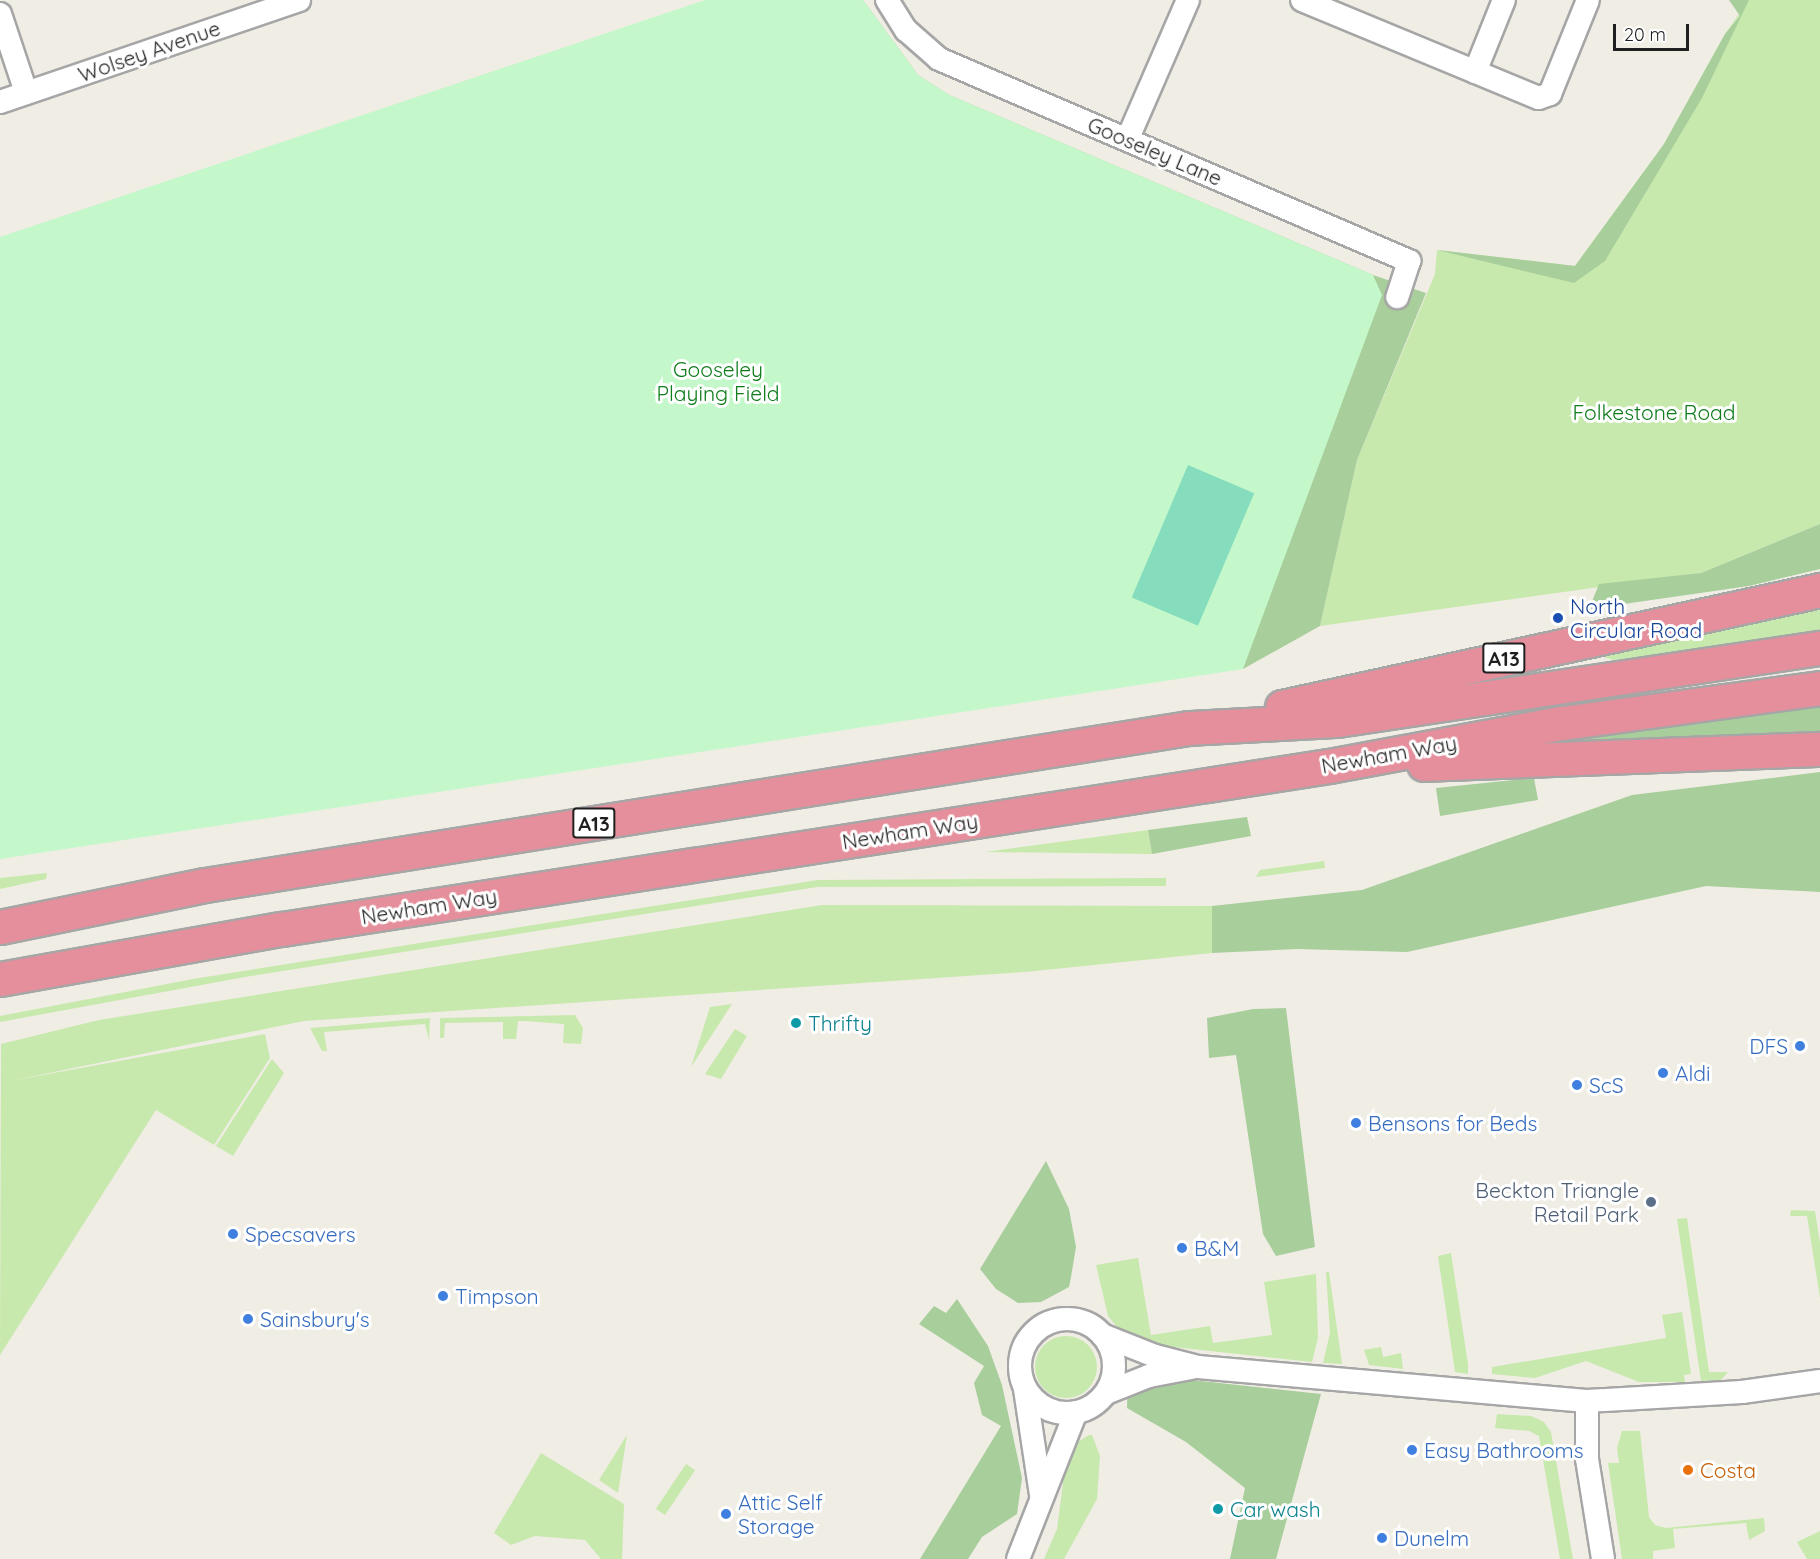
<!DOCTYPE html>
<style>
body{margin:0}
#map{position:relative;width:1820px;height:1559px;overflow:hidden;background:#f0ede5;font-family:Quicksand,sans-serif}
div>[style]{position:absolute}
.grass>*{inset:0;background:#c8e9ad;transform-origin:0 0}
.round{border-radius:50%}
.forest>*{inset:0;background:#a8ce9b}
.park>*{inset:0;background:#c4f8ca}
.pitch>*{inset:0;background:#85ddbe;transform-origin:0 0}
.roads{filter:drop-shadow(2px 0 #a6a6a6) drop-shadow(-2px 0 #a6a6a6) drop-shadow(0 2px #a6a6a6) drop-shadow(0 -2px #a6a6a6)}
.street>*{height:22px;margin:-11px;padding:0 11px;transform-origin:11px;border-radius:11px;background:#fff}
.street>.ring{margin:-11px;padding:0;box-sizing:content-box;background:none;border:22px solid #fff;border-radius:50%}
.highway>*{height:33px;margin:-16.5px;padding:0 16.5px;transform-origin:16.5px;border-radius:16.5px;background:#e58f9c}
.dots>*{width:16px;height:16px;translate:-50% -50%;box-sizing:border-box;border:3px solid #fff;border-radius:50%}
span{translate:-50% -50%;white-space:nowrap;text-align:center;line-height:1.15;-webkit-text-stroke:6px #fff;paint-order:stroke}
.shield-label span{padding:2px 4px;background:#fff;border:2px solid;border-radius:4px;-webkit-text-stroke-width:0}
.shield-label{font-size:20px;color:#1f1f1f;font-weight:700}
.street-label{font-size:21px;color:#1f1f1f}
.park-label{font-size:21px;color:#0e7c1b}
.transit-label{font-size:21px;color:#164399}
.left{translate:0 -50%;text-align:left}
.culture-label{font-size:21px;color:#0d838f}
.shop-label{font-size:21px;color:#366cbe}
.right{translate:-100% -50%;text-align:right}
.service-label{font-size:21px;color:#4e5e75}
.food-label{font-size:21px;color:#c56008}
.scale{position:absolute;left:1613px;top:24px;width:76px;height:27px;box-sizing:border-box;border:3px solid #1f1f1f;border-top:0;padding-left:8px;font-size:18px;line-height:21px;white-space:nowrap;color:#1f1f1f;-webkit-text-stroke:4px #fff;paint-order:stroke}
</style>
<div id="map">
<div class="grass">
<i style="clip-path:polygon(1749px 0,1820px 0,1820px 524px,1701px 573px,1320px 626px,1357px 460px,1435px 274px,1437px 250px,1575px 266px,1664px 144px,1725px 34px)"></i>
<i style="clip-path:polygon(1820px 610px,1820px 634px,1613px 660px,1601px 656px,1612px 648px)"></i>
<i style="clip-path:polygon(1148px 830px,1152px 854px,985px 852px)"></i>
<i style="clip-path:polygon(1324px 861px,1325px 868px,1256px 877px,1260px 870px)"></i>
<i style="clip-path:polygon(47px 873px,46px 879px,0 889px,0 878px)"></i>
<i style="clip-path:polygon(1166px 878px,1166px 886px,817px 887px,245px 977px,0 1022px,0 1016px,193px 979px,818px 880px)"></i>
<i style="clip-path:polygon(822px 905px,1212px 906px,1212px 953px,1025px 972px,304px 1021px,10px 1081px,265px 1034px,270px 1058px,214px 1145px,156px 1110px,0 1355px,1px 1044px,99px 1020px)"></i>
<i style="clip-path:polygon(732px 1004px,691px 1067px,710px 1007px)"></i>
<i style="clip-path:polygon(575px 1015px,583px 1028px,581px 1044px,563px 1043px,564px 1024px,525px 1021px,518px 1021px,516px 1039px,503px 1039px,503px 1022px,445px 1023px,444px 1038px,440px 1038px,440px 1018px)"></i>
<i style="clip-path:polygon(430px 1018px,429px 1040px,425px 1024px,324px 1032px,327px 1051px,322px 1051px,310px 1028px)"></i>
<i style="clip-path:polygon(735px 1029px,747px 1036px,721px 1079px,705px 1074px)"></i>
<i style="clip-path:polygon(272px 1059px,284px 1073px,233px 1156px,216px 1146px)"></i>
<i style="clip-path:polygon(1791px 1210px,1815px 1211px,1820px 1243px,1820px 1298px,1807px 1216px,1790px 1216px)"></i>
<i style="clip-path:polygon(1687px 1218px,1709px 1372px,1728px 1372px,1721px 1380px,1701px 1381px,1677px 1219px)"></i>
<i style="clip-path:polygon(1451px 1253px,1468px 1364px,1468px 1374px,1455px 1372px,1438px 1256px)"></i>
<i style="clip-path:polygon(1138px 1258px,1151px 1335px,1210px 1326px,1213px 1343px,1272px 1335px,1264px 1282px,1316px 1274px,1318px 1338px,1312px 1362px,1146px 1344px,1121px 1332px,1108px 1316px,1096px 1265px)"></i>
<i style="clip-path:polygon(1326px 1272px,1329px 1272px,1342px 1364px,1323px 1363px,1330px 1333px)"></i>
<i style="clip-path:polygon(1682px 1312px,1691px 1374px,1684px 1375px,1685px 1382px,1639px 1382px,1586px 1361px,1535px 1378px,1492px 1374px,1492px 1367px,1666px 1338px,1662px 1315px)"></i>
<i class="round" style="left:1035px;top:1336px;width:62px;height:62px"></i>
<i style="clip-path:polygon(1381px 1347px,1383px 1357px,1401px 1353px,1403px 1369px,1369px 1365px,1364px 1350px)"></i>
<i style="clip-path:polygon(1497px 1414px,1531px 1416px,1544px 1422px,1551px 1432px,1573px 1559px,1560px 1559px,1539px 1436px,1529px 1431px,1495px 1428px)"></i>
<i style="clip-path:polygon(1622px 1431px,1640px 1431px,1649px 1517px,1655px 1525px,1666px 1528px,1764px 1518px,1765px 1531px,1749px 1540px,1746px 1523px,1673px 1529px,1675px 1548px,1653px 1551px,1653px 1559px,1622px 1559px,1608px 1463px,1619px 1463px,1617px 1448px)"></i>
<i style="clip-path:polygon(627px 1435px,618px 1493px,599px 1480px)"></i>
<i style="clip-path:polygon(1089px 1435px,1092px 1435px,1100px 1456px,1097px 1499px,1064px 1559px,1044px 1559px,1057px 1529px,1064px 1475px,1076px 1443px)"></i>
<i style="clip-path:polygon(541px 1453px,624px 1504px,622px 1559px,601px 1559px,585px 1540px,535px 1536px,511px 1545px,494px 1533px)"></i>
<i style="left:686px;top:1464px;width:11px;height:54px;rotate:34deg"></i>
<i style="clip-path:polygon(1820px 1531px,1820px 1559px,1807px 1559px,1797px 1542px)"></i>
</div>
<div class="forest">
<i style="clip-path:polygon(863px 0,918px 75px,949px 95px,1373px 275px,1426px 293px,1357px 460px,1320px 626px,1243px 669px,1305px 284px,892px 106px)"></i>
<i style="clip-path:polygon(1729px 0,1749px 0,1702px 98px,1605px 261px,1574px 283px,1437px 250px,1575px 266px,1664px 144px,1725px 34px,1740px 16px)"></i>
<i style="clip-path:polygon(1820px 524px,1820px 569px,1749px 586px,1589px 609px,1599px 584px,1701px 573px)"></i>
<i style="clip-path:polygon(1820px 701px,1820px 731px,1575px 743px,1574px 734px)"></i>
<i style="clip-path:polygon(1820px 772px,1820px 892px,1706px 886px,1407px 952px,1297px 949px,1212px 953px,1212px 906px,1362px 890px,1632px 795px)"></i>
<i style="clip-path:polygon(1534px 778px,1538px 800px,1440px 816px,1436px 788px)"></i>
<i style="clip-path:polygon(1247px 817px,1251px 836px,1152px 854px,1148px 830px)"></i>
<i style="clip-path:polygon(1286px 1008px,1315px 1247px,1276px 1256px,1263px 1234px,1236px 1055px,1209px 1058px,1207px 1018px,1253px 1009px)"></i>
<i style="clip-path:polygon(1046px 1161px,1069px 1209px,1076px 1247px,1071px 1277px,1069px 1287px,1041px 1302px,1018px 1303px,996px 1289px,980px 1269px)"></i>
<i style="clip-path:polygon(957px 1299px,988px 1346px,1002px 1385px,1022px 1478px,1017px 1514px,982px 1537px,968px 1559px,920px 1559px,1001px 1426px,982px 1415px,974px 1383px,984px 1366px,919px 1324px,934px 1306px,946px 1313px)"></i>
<i style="clip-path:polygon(1128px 1373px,1321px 1394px,1276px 1559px,1230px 1559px,1245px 1488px,1186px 1442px,1127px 1408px)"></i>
</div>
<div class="park">
<i style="clip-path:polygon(705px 0,863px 0,918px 75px,949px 95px,1373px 275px,1382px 295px,1243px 669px,0 859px,0 237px)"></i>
</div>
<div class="pitch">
<i style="left:1188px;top:465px;width:72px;height:144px;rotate:23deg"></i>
</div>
<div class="roads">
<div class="street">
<i style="left:887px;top:0;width:36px;rotate:58deg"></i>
<i style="left:906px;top:30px;width:44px;rotate:41.3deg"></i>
<i style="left:939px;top:59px;width:512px;rotate:23.26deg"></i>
<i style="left:1409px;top:261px;width:38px;rotate:108deg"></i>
<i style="left:1302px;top:0;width:256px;rotate:22.5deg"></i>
<i style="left:1539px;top:98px;width:12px;rotate:-20deg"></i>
<i style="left:1550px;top:94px;width:101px;rotate:-68deg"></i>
<i style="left:0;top:14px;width:82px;rotate:71.6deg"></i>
<i style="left:1475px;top:72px;width:78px;rotate:-68.1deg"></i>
<i style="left:0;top:102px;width:316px;rotate:-18.8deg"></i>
<i style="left:1128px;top:138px;width:150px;rotate:-66.5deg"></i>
<i class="ring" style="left:1020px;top:1319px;width:72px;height:72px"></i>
<i style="left:1102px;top:1335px;width:57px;rotate:21.6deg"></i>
<i style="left:1155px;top:1356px;width:44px;rotate:14.3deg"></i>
<i style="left:1198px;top:1367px;width:390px;rotate:5deg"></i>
<i style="left:1587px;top:1401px;width:155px;rotate:-3.3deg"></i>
<i style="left:1742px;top:1392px;width:79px;rotate:-8deg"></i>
<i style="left:1025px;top:1389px;width:107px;rotate:81.4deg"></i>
<i style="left:1106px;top:1393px;width:46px;rotate:-21.6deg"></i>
<i style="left:1149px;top:1376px;width:43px;rotate:-10.8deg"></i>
<i style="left:1587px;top:1401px;width:58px;rotate:90deg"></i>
<i style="left:1587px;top:1459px;width:101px;rotate:80.9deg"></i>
<i style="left:1018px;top:1559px;width:158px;rotate:-68.5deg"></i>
</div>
<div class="highway">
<i style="left:1282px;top:707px;width:551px;rotate:-12.27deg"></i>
<i style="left:1424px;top:764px;width:396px;rotate:-2.2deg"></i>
<i style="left:0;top:927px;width:209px;rotate:-11.6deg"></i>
<i style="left:205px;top:885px;width:996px;rotate:-9.07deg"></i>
<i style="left:1189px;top:728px;width:148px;rotate:-3.1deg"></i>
<i style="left:1337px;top:720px;width:488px;rotate:-8.5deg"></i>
<i style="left:0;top:979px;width:286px;rotate:-10.1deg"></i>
<i style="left:282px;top:929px;width:1060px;rotate:-8.85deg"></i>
<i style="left:1329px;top:766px;width:237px;rotate:-10.5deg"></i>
<i style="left:1562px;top:723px;width:260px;rotate:-7.7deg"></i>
</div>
</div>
<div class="dots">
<i style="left:1558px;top:618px;background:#1a4fb4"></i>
<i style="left:796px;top:1023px;background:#0f9aa8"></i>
<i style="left:1800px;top:1046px;background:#3f7fe0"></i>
<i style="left:1663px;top:1073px;background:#3f7fe0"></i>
<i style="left:1577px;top:1085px;background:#3f7fe0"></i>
<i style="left:1356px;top:1123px;background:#3f7fe0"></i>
<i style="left:1651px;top:1202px;background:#5c6f8a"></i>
<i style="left:233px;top:1234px;background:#3f7fe0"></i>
<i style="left:1182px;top:1248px;background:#3f7fe0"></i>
<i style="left:443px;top:1296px;background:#3f7fe0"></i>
<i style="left:248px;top:1319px;background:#3f7fe0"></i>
<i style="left:1412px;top:1450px;background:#3f7fe0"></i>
<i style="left:1688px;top:1470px;background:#e8710a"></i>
<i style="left:1218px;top:1509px;background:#0f9aa8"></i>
<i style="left:726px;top:1514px;background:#3f7fe0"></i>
<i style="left:1382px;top:1538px;background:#3f7fe0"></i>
</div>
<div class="shield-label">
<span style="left:1504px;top:658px">A13</span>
<span style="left:594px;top:823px">A13</span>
</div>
<div class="street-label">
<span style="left:149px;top:51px;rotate:-19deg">Wolsey Avenue</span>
<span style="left:1155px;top:151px;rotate:23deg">Gooseley Lane</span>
<span style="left:1389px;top:754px;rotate:-10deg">Newham Way</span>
<span style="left:910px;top:831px;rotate:-9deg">Newham Way</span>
<span style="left:429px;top:906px;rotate:-9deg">Newham Way</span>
</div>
<div class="park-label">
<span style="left:718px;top:381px">Gooseley<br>Playing Field</span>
<span style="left:1654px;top:412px">Folkestone Road</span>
</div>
<div class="transit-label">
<span class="left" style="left:1570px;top:618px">North<br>Circular Road</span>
</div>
<div class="culture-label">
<span class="left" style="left:808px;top:1023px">Thrifty</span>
<span class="left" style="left:1230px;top:1509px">Car wash</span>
</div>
<div class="shop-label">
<span class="right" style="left:1788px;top:1046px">DFS</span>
<span class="left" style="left:1675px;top:1073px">Aldi</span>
<span class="left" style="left:1589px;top:1085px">ScS</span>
<span class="left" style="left:1368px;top:1123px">Bensons for Beds</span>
<span class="left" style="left:245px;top:1234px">Specsavers</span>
<span class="left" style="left:1194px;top:1248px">B&amp;M</span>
<span class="left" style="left:455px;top:1296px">Timpson</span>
<span class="left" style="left:260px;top:1319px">Sainsbury's</span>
<span class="left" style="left:1424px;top:1450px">Easy Bathrooms</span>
<span class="left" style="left:738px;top:1514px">Attic Self<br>Storage</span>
<span class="left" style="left:1394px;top:1538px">Dunelm</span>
</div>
<div class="service-label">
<span class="right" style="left:1639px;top:1202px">Beckton Triangle<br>Retail Park</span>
</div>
<div class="food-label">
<span class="left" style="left:1700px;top:1470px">Costa</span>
</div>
<div class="scale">20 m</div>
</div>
